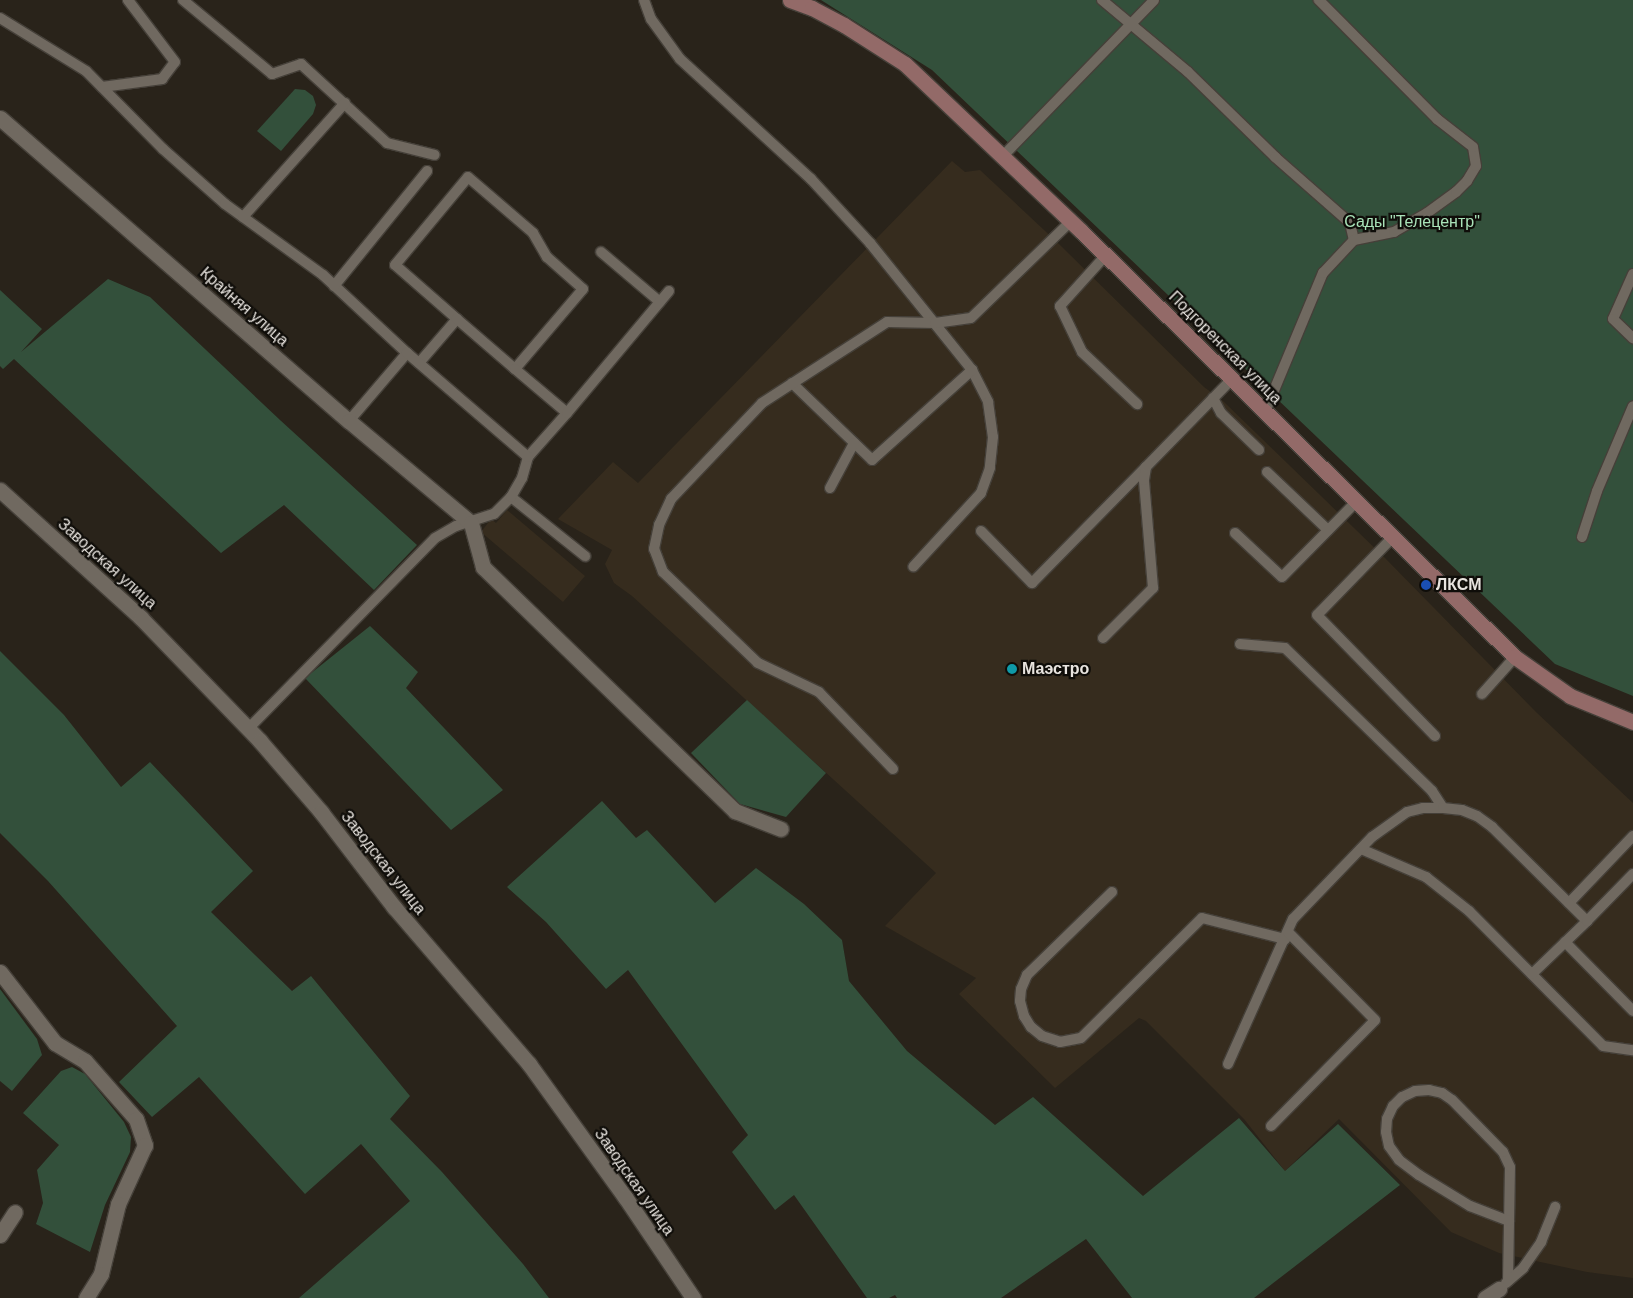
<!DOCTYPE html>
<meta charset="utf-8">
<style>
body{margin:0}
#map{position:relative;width:1633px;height:1298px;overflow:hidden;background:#29231a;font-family:Arial,sans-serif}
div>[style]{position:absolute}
.built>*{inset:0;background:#362c1e}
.green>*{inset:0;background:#33503b}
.roads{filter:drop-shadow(1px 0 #454039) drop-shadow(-1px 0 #454039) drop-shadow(0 1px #454039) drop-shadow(0 -1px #454039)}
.lane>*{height:10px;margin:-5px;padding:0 5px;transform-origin:5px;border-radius:5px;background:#706960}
.street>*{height:15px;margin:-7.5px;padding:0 7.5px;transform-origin:7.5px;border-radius:7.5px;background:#706960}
.secondary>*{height:15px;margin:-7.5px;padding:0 7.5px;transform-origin:7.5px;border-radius:7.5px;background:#936a68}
.dots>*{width:14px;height:14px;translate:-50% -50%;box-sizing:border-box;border:2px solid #0f0d09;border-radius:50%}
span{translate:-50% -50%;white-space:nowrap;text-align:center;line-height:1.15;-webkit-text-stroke:4.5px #0f0d09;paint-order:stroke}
.park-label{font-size:16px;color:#a9e2b8}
.street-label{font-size:16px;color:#e8e4df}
.poi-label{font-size:16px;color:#e8e4df;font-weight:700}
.left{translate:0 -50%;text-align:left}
</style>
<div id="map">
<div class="built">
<i style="clip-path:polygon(952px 161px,965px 172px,980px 170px,1059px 244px,1204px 387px,1223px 401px,1385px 558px,1536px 712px,1633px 803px,1633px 1278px,1587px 1272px,1499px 1253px,1451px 1232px,1339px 1119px,1285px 1171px,1244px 1119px,1146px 1021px,1139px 1018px,1055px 1088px,959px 994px,976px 978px,885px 926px,936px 873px,632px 596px,614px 583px,605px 564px,612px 550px,558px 519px,613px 462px,638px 483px)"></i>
<i style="clip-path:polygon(507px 510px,585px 576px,563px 602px,481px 532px,491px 519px,496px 523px)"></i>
</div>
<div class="green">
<i style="clip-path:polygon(821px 0,1633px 0,1633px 696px,1555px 664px,932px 70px)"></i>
<i style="clip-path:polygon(295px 89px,305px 90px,313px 96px,316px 105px,313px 114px,281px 151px,257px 131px)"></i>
<i style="clip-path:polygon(108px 279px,150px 297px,280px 420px,417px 545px,374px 590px,284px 505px,221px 553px,14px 359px,3px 369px,0 366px,0 290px,42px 329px,21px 352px)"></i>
<i style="clip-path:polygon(370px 626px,418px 672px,406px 688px,503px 790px,451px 830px,305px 678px)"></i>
<i style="clip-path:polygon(0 651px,64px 715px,121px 787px,150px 762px,253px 871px,211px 912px,292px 991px,311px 976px,410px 1096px,390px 1119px,442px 1172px,523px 1264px,549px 1298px,299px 1298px,410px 1201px,361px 1144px,305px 1194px,199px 1077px,152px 1117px,119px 1082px,177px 1026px,48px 881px,0 833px)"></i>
<i style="clip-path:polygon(747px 700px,826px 773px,786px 817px,740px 804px,691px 753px)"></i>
<i style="clip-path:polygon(602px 801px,636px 838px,647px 830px,715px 903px,756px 868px,804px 904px,842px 940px,849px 981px,907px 1051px,995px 1125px,1033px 1097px,1143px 1196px,1239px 1118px,1285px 1171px,1338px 1124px,1400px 1185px,1254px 1298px,1132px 1298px,1086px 1239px,1001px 1298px,897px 1298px,895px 1295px,889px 1298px,867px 1298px,794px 1195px,775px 1210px,732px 1152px,748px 1135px,628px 970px,606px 989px,546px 922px,507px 887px)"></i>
<i style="clip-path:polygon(0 989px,37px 1039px,42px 1055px,12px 1091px,0 1081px)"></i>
<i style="clip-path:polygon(72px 1067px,85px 1074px,124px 1122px,131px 1137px,130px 1152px,105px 1205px,90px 1252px,36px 1224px,43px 1203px,37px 1170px,59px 1145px,23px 1113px,61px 1071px)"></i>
</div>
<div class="roads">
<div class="lane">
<i style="left:183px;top:0;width:116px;rotate:39.7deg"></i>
<i style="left:272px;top:74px;width:31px;rotate:-19deg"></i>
<i style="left:301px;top:64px;width:117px;rotate:42.6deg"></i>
<i style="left:387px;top:143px;width:49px;rotate:14deg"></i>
<i style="left:644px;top:0;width:20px;rotate:70deg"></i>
<i style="left:651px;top:19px;width:49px;rotate:54.1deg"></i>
<i style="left:680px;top:59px;width:178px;rotate:42.5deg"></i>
<i style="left:811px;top:179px;width:87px;rotate:47.3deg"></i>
<i style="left:870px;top:243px;width:163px;rotate:51.2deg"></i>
<i style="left:972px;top:370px;width:36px;rotate:63deg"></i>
<i style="left:988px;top:402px;width:35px;rotate:82deg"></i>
<i style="left:993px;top:437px;width:31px;rotate:96deg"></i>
<i style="left:990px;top:468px;width:27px;rotate:110deg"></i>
<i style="left:981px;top:493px;width:100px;rotate:132.6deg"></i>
<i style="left:1102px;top:0;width:112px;rotate:39.9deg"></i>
<i style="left:1188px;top:72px;width:122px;rotate:44.3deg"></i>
<i style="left:1275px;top:157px;width:100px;rotate:41.3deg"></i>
<i style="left:1350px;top:223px;width:17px;rotate:77deg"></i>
<i style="left:0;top:18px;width:101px;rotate:31.6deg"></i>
<i style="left:86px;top:71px;width:110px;rotate:45.4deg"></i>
<i style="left:163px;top:149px;width:83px;rotate:41.6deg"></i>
<i style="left:225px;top:204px;width:121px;rotate:35.9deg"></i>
<i style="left:323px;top:275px;width:115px;rotate:42.9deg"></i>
<i style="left:407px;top:353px;width:89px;rotate:130.5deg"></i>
<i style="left:102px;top:87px;width:61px;rotate:-7.6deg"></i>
<i style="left:162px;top:79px;width:21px;rotate:-53deg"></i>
<i style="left:175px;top:62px;width:78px;rotate:-127.2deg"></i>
<i style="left:1003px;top:156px;width:217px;rotate:-45.9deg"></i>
<i style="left:243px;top:217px;width:153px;rotate:-48.2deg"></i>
<i style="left:601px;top:252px;width:77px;rotate:40.3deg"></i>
<i style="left:1106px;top:255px;width:69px;rotate:132deg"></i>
<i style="left:1060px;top:306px;width:51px;rotate:64.4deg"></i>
<i style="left:1082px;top:352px;width:76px;rotate:43.4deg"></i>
<i style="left:1633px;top:274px;width:49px;rotate:114deg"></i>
<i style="left:1613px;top:319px;width:28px;rotate:44deg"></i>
<i style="left:334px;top:286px;width:148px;rotate:-51deg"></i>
<i style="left:419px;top:363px;width:58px;rotate:-49.2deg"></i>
<i style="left:457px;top:319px;width:82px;rotate:-138.9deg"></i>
<i style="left:395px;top:265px;width:114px;rotate:-50.3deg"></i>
<i style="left:468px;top:177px;width:86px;rotate:40.7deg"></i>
<i style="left:533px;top:233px;width:28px;rotate:60deg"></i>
<i style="left:547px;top:257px;width:48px;rotate:41.6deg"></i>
<i style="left:583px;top:289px;width:105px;rotate:130.4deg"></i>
<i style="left:515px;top:369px;width:77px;rotate:-139.2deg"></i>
<i style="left:515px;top:369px;width:68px;rotate:40.2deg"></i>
<i style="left:567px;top:413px;width:59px;rotate:131.6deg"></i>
<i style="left:792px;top:383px;width:111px;rotate:43.9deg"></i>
<i style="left:872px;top:460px;width:135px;rotate:-42deg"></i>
<i style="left:1213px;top:398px;width:17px;rotate:62deg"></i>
<i style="left:1221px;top:413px;width:53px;rotate:44.2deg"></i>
<i style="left:1265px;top:412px;width:151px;rotate:-67.4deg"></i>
<i style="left:1323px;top:273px;width:45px;rotate:-46.8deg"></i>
<i style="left:1354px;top:240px;width:41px;rotate:-11.3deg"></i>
<i style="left:1394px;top:232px;width:38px;rotate:-30deg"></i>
<i style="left:1427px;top:213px;width:36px;rotate:-36deg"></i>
<i style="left:1456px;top:192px;width:16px;rotate:-45deg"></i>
<i style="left:1467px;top:181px;width:17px;rotate:-59deg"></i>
<i style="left:1476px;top:166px;width:19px;rotate:-99deg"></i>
<i style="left:1473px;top:147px;width:46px;rotate:-142.1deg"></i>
<i style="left:1437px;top:119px;width:168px;rotate:-134.8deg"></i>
<i style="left:567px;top:413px;width:159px;rotate:-50.1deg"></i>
<i style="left:1267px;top:472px;width:84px;rotate:43.6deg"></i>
<i style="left:830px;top:488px;width:51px;rotate:-61.9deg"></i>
<i style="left:511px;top:497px;width:95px;rotate:38.6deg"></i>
<i style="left:981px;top:531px;width:73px;rotate:45.6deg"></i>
<i style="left:1032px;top:583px;width:163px;rotate:-45.5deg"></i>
<i style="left:1235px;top:533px;width:64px;rotate:43.1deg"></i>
<i style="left:1282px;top:577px;width:105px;rotate:-45.4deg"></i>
<i style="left:1582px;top:537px;width:48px;rotate:-71.9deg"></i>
<i style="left:1597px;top:491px;width:92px;rotate:-67deg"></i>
<i style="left:1392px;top:538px;width:107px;rotate:134.2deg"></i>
<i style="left:1317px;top:615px;width:169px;rotate:45.7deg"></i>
<i style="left:1103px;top:638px;width:71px;rotate:-45deg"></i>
<i style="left:1153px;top:588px;width:108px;rotate:-94.8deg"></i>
<i style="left:1144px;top:480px;width:13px;rotate:-81deg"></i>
<i style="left:1146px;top:467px;width:123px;rotate:-45.7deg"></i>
<i style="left:1240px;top:644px;width:45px;rotate:5.1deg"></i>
<i style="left:1285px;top:648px;width:205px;rotate:44.2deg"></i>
<i style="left:1432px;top:791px;width:20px;rotate:57deg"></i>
<i style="left:1482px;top:694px;width:50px;rotate:-48.3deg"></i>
<i style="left:248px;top:729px;width:267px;rotate:-45.6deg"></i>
<i style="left:435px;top:538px;width:24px;rotate:-30deg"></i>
<i style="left:456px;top:526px;width:40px;rotate:-18deg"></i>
<i style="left:494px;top:514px;width:24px;rotate:-45deg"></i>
<i style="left:511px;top:497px;width:22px;rotate:-60deg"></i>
<i style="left:522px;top:478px;width:22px;rotate:-74deg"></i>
<i style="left:528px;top:457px;width:160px;rotate:-139.3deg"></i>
<i style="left:893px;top:769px;width:107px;rotate:-133.9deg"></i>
<i style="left:819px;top:692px;width:68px;rotate:-154.6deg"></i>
<i style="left:758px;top:663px;width:132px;rotate:-136.2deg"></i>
<i style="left:663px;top:572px;width:25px;rotate:-111deg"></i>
<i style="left:654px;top:549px;width:25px;rotate:-78deg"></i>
<i style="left:659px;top:525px;width:29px;rotate:-65deg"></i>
<i style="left:671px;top:499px;width:132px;rotate:-46.5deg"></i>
<i style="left:762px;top:403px;width:149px;rotate:-32.9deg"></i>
<i style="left:887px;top:322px;width:48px;rotate:1.2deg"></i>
<i style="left:935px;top:323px;width:36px;rotate:-8deg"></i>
<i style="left:971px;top:318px;width:139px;rotate:-44.1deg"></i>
<i style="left:1361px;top:849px;width:71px;rotate:23.3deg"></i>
<i style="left:1426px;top:877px;width:55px;rotate:38.3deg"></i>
<i style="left:1469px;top:911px;width:190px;rotate:45.2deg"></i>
<i style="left:1603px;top:1046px;width:30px;rotate:8deg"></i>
<i style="left:1112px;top:892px;width:119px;rotate:135.7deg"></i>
<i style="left:1027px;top:975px;width:15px;rotate:113deg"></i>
<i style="left:1021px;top:989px;width:12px;rotate:95deg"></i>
<i style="left:1020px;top:1001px;width:16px;rotate:75deg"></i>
<i style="left:1024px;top:1016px;width:13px;rotate:58deg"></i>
<i style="left:1031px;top:1027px;width:14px;rotate:39deg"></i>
<i style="left:1042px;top:1036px;width:19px;rotate:18deg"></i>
<i style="left:1060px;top:1042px;width:21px;rotate:-11deg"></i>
<i style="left:1081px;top:1038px;width:170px;rotate:-44.8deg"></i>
<i style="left:1202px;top:918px;width:86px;rotate:14.2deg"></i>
<i style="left:1569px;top:903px;width:93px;rotate:-46.3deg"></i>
<i style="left:1565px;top:942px;width:97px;rotate:45.4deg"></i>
<i style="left:1532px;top:974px;width:76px;rotate:-43.9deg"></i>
<i style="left:1228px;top:1064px;width:159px;rotate:-65.9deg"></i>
<i style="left:1293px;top:919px;width:114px;rotate:-46.1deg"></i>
<i style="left:1372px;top:837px;width:43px;rotate:-35.5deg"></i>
<i style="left:1407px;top:812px;width:16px;rotate:-14deg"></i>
<i style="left:1423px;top:808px;width:20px"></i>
<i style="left:1443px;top:808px;width:19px;rotate:6deg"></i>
<i style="left:1462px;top:810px;width:16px;rotate:22deg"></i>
<i style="left:1477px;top:816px;width:19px;rotate:36deg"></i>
<i style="left:1492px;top:827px;width:134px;rotate:44.7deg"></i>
<i style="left:1587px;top:921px;width:66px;rotate:-45.6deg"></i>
<i style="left:1271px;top:1126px;width:148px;rotate:-45.5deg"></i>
<i style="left:1375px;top:1020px;width:124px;rotate:-134.7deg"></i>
<i style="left:1508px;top:1281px;width:114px;rotate:-89deg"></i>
<i style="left:1510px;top:1167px;width:17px;rotate:-115deg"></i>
<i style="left:1503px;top:1152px;width:73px;rotate:-134.4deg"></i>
<i style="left:1452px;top:1100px;width:12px;rotate:-145deg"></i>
<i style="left:1442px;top:1093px;width:13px;rotate:-167deg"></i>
<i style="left:1429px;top:1090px;width:14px;rotate:176deg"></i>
<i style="left:1415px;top:1091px;width:14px;rotate:155deg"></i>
<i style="left:1402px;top:1097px;width:13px;rotate:135deg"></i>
<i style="left:1393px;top:1106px;width:14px;rotate:115deg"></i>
<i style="left:1387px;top:1119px;width:13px;rotate:94deg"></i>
<i style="left:1386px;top:1132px;width:14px;rotate:78deg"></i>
<i style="left:1389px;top:1146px;width:17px;rotate:54deg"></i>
<i style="left:1399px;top:1160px;width:25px;rotate:37deg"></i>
<i style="left:1419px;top:1175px;width:60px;rotate:31.3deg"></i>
<i style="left:1470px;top:1206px;width:42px;rotate:21deg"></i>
<i style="left:1506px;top:1283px;width:23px;rotate:-41deg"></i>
<i style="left:1523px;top:1268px;width:32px;rotate:-55deg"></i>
<i style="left:1541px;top:1242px;width:38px;rotate:-68deg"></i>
</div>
<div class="street">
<i style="left:0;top:118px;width:462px;rotate:41deg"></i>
<i style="left:349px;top:421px;width:159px;rotate:39.9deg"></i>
<i style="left:471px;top:523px;width:46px;rotate:74.7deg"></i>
<i style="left:483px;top:567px;width:351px;rotate:44.1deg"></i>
<i style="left:735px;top:811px;width:49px;rotate:21.4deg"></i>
<i style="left:0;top:490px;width:190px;rotate:42.2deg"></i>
<i style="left:141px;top:618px;width:171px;rotate:45.9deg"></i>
<i style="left:260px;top:741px;width:94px;rotate:49.3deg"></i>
<i style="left:321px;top:812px;width:120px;rotate:52.5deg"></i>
<i style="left:394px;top:907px;width:207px;rotate:49.3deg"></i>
<i style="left:529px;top:1064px;width:164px;rotate:54.2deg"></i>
<i style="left:625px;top:1197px;width:122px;rotate:56deg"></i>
<i style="left:0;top:972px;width:90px;rotate:52.2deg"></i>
<i style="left:55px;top:1043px;width:35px;rotate:31deg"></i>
<i style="left:85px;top:1061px;width:77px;rotate:48.7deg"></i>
<i style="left:136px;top:1119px;width:28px;rotate:71deg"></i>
<i style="left:145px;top:1145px;width:65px;rotate:114.6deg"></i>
<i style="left:118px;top:1204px;width:72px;rotate:103.7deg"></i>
<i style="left:101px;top:1274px;width:28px;rotate:122deg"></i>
<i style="left:0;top:1235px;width:27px;rotate:-57deg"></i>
<i style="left:1485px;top:1298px;width:17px;rotate:-33deg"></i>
</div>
<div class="secondary">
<i style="left:790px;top:0;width:23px;rotate:20deg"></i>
<i style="left:812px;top:8px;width:36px;rotate:28deg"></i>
<i style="left:844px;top:25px;width:72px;rotate:32.6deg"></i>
<i style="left:905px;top:64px;width:243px;rotate:43.5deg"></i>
<i style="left:1081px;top:231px;width:608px;rotate:44.47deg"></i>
<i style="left:1515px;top:657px;width:67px;rotate:35.3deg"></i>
<i style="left:1570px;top:696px;width:68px;rotate:22.4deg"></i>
</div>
</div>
<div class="dots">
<i style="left:1426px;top:585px;background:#1a4fb4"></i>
<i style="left:1012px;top:669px;background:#0f9aa8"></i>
</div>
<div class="park-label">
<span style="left:1412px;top:222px">Сады "Телецентр"</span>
</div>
<div class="street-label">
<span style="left:244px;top:307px;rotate:41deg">Крайняя улица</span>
<span style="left:1225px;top:348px;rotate:45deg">Подгоренская улица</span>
<span style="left:107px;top:564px;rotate:42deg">Заводская улица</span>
<span style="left:383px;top:863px;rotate:52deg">Заводская улица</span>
<span style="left:634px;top:1182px;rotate:55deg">Заводская улица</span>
</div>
<div class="poi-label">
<span class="left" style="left:1436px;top:585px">ЛКСМ</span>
<span class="left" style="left:1022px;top:669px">Маэстро</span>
</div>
</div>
